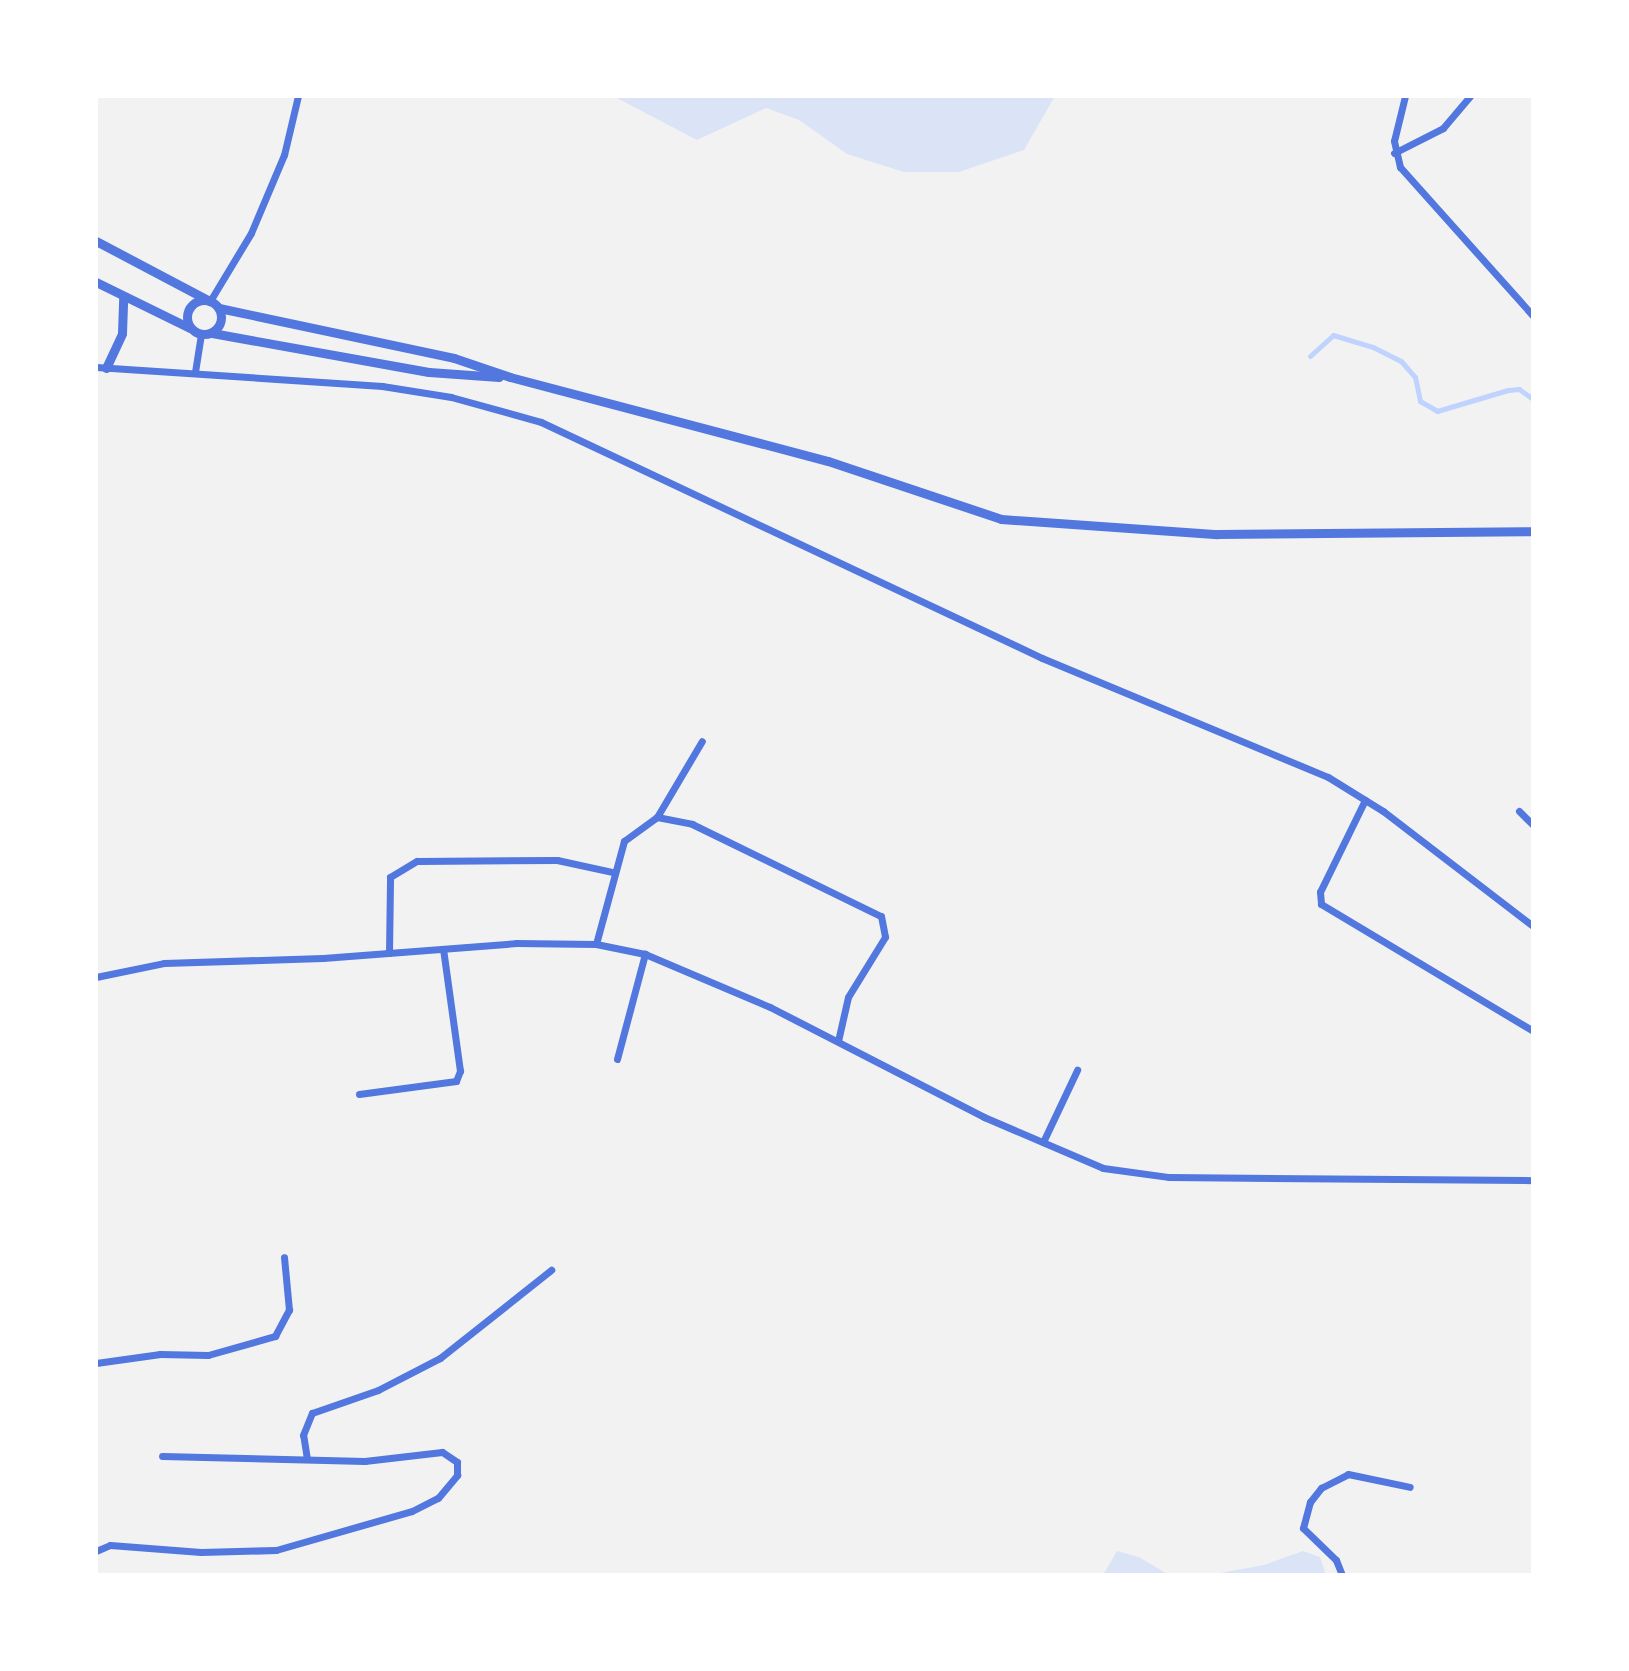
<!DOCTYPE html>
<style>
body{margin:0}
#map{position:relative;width:1629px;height:1671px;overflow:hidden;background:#f2f2f2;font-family:Raleway,sans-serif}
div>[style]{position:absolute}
.green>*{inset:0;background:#dbe4f7}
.stream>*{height:5px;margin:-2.5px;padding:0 2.5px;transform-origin:2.5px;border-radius:2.5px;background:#bfd3fe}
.minor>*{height:7px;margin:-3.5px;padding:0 3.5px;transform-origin:3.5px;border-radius:3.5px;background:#5277de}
.tertiary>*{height:9px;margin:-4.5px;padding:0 4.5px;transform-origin:4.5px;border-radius:4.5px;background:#5277de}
.tertiary>.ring{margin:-4.5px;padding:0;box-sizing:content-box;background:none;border:9px solid #5277de;border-radius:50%}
span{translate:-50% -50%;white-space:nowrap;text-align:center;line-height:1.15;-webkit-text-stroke:8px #fff;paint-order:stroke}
.frame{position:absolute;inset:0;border:98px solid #fff;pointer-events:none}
</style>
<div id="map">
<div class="green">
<i style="clip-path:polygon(613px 96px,1055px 96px,1024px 150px,959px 172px,904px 172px,847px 154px,799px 120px,766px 108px,697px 140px)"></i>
<i style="clip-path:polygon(1117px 1551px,1139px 1557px,1169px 1575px,1103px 1575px)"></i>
<i style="clip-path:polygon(1303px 1551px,1320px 1557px,1326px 1575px,1209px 1575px,1264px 1565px)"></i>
</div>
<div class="stream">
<i style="left:1310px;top:356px;width:31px;rotate:-42deg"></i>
<i style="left:1333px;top:335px;width:42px;rotate:16.7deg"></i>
<i style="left:1373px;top:347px;width:31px;rotate:27deg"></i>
<i style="left:1401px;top:361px;width:21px;rotate:49deg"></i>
<i style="left:1415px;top:377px;width:25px;rotate:78deg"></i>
<i style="left:1420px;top:401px;width:20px;rotate:30deg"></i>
<i style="left:1437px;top:411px;width:74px;rotate:-16.5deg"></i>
<i style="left:1508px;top:390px;width:11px;rotate:-5deg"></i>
<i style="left:1519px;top:389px;width:17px;rotate:36deg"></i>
</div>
<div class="minor">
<i style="left:1405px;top:96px;width:46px;rotate:103.7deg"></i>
<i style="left:1394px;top:141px;width:27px;rotate:77deg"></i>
<i style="left:1400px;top:167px;width:200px;rotate:48.2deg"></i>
<i style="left:1394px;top:153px;width:55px;rotate:-27deg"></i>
<i style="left:1443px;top:128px;width:42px;rotate:-49.8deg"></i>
<i style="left:210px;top:301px;width:79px;rotate:-58.9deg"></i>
<i style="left:251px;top:233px;width:85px;rotate:-67.1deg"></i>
<i style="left:284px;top:155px;width:61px;rotate:-76.7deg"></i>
<i style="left:96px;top:367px;width:287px;rotate:3.8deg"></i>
<i style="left:382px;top:386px;width:70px;rotate:9.1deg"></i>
<i style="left:451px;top:397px;width:93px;rotate:15.5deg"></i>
<i style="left:541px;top:422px;width:554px;rotate:25.22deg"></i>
<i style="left:1042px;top:658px;width:310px;rotate:22.6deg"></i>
<i style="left:1328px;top:777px;width:65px;rotate:31.7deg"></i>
<i style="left:1383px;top:811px;width:189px;rotate:37.5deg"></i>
<i style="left:195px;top:372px;width:38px;rotate:-81deg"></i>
<i style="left:1365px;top:800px;width:102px;rotate:116.1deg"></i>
<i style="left:1320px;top:892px;width:12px;rotate:85deg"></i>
<i style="left:1321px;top:904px;width:247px;rotate:30.9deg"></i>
<i style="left:1519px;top:811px;width:20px;rotate:45deg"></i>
<i style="left:657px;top:817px;width:88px;rotate:-59.4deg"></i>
<i style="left:596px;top:944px;width:107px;rotate:-74.8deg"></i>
<i style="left:624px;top:841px;width:41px;rotate:-36deg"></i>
<i style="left:657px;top:817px;width:36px;rotate:11deg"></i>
<i style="left:692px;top:824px;width:210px;rotate:26deg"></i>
<i style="left:881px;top:916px;width:21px;rotate:79deg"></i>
<i style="left:885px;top:937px;width:70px;rotate:121.7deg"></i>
<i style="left:848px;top:997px;width:45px;rotate:102.8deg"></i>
<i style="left:389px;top:953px;width:76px;rotate:-89.2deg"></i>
<i style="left:390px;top:877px;width:31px;rotate:-31deg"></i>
<i style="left:417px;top:861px;width:140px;rotate:-0.4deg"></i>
<i style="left:557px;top:860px;width:56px;rotate:12.3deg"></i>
<i style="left:96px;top:977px;width:69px;rotate:-11.6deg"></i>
<i style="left:164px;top:963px;width:159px;rotate:-1.8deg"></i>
<i style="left:323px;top:958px;width:194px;rotate:-4.4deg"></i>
<i style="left:516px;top:943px;width:80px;rotate:0.7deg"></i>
<i style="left:596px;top:944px;width:50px;rotate:11.5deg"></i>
<i style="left:645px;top:954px;width:136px;rotate:23deg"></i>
<i style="left:770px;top:1007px;width:241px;rotate:27.2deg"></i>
<i style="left:984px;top:1117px;width:129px;rotate:23.2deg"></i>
<i style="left:1103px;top:1168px;width:67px;rotate:7.8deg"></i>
<i style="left:1169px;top:1177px;width:364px;rotate:0.5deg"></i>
<i style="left:617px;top:1059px;width:109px;rotate:-75.1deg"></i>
<i style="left:359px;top:1094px;width:98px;rotate:-7.6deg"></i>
<i style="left:456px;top:1081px;width:11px;rotate:-68deg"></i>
<i style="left:460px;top:1071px;width:123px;rotate:-97.9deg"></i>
<i style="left:1043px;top:1142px;width:80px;rotate:-64.7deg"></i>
<i style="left:96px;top:1363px;width:65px;rotate:-8deg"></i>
<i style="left:160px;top:1354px;width:48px;rotate:1.2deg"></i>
<i style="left:208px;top:1355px;width:70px;rotate:-15.8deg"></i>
<i style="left:275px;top:1336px;width:30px;rotate:-62deg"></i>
<i style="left:289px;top:1310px;width:53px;rotate:-95.4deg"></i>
<i style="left:307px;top:1459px;width:24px;rotate:-99deg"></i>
<i style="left:303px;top:1435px;width:24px;rotate:-68deg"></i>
<i style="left:312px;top:1413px;width:70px;rotate:-19.2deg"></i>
<i style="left:378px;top:1390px;width:70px;rotate:-27.3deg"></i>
<i style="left:440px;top:1358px;width:142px;rotate:-38.4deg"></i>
<i style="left:96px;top:1551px;width:15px;rotate:-23deg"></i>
<i style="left:110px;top:1545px;width:91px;rotate:4.4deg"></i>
<i style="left:201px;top:1552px;width:75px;rotate:-1.5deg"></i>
<i style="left:276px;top:1550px;width:141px;rotate:-16deg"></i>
<i style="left:412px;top:1511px;width:29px;rotate:-27deg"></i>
<i style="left:438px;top:1498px;width:30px;rotate:-50deg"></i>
<i style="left:457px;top:1475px;width:13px;rotate:-90deg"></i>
<i style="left:457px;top:1462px;width:18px;rotate:-146deg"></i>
<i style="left:442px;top:1452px;width:78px;rotate:173.3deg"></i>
<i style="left:365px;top:1461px;width:203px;rotate:-178.6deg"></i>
<i style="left:1342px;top:1575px;width:16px;rotate:-112deg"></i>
<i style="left:1336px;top:1560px;width:46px;rotate:-135.9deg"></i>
<i style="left:1303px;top:1528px;width:27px;rotate:-75deg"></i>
<i style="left:1310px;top:1502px;width:18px;rotate:-52deg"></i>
<i style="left:1321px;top:1488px;width:30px;rotate:-27deg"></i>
<i style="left:1348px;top:1474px;width:63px;rotate:11.8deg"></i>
</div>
<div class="tertiary">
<i style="left:96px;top:241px;width:129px;rotate:27.8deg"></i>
<i style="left:96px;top:282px;width:105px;rotate:26.1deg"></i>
<i class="ring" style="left:187px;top:300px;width:25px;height:25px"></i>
<i style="left:219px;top:308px;width:240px;rotate:12deg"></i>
<i style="left:454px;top:358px;width:59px;rotate:18.7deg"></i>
<i style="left:510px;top:377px;width:329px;rotate:14.8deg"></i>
<i style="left:828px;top:461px;width:182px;rotate:18.5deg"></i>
<i style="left:1001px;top:519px;width:217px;rotate:4deg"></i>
<i style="left:1217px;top:534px;width:316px;rotate:-0.5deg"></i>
<i style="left:212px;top:333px;width:220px;rotate:10.2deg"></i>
<i style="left:429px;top:372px;width:70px;rotate:4.1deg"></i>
<i style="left:106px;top:368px;width:38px;rotate:-65deg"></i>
<i style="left:122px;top:333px;width:35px;rotate:-88deg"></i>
</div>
<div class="frame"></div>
</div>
